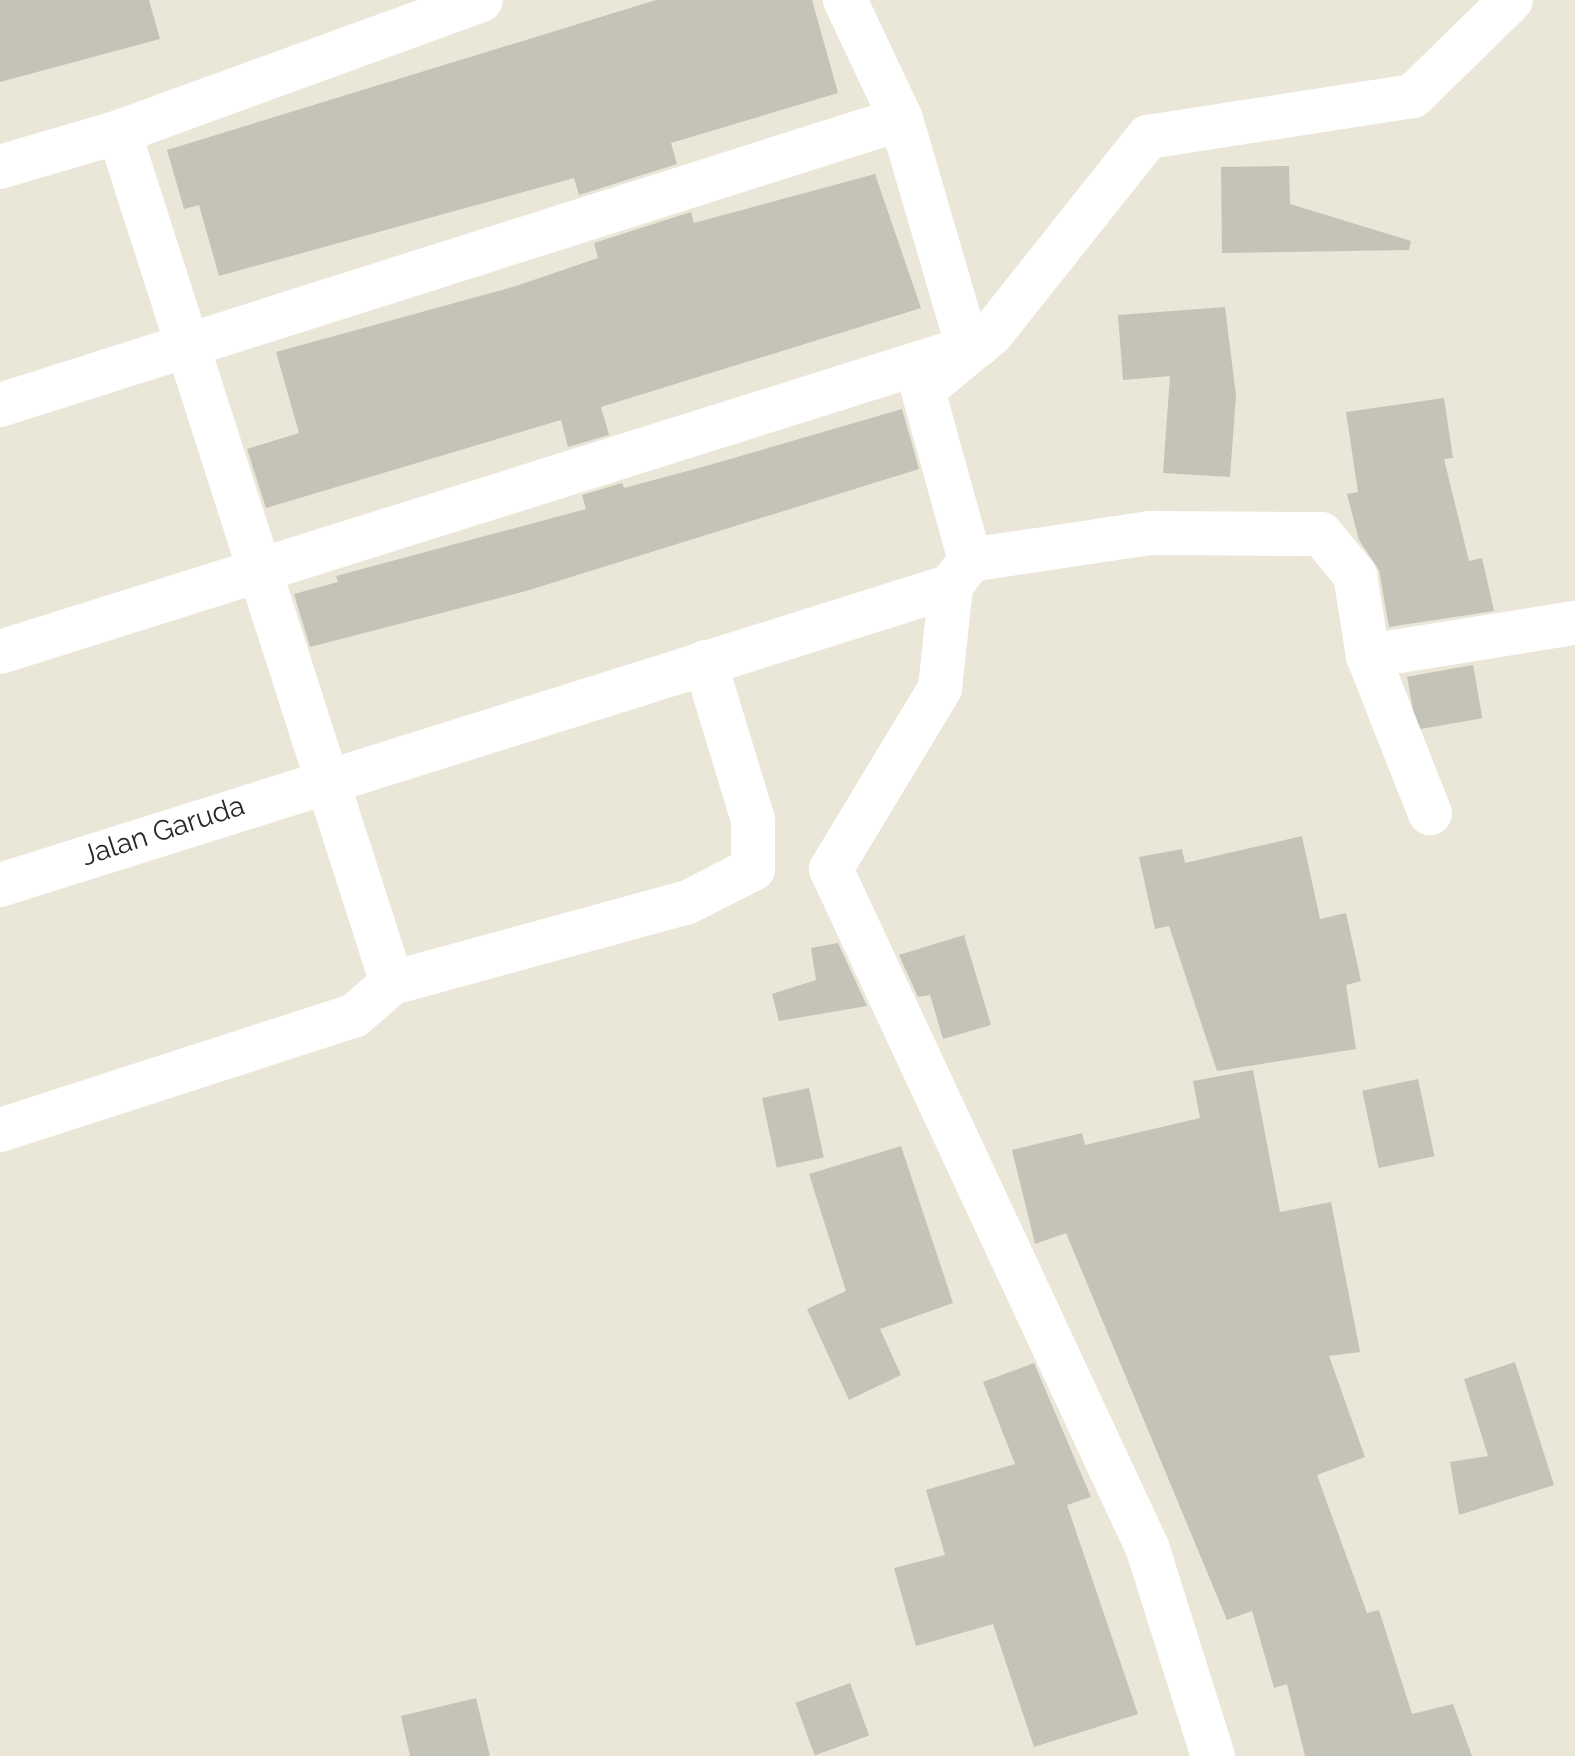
<!DOCTYPE html>
<style>
body{margin:0}
#map{position:relative;width:1575px;height:1756px;overflow:hidden;background:#eae6d8;font-family:Raleway,sans-serif}
div>[style]{position:absolute}
.building>*{inset:0;background:#c5c3b8;transform-origin:0 0}
.minor>*{height:44px;margin:-22px;padding:0 22px;transform-origin:22px;border-radius:22px;background:#fff}
span{translate:-50% -50%;white-space:nowrap;text-align:center;line-height:1.15;-webkit-text-stroke:7px #fff;paint-order:stroke}
.street-label{font-size:28px;color:#272727}
</style>
<div id="map">
<div class="building">
<i style="clip-path:polygon(0 0,149px 0,160px 39px,0 82px)"></i>
<i style="clip-path:polygon(656px 0,812px 0,838px 93px,671px 143px,677px 164px,579px 195px,574px 178px,219px 276px,199px 205px,184px 209px,167px 150px)"></i>
<i style="clip-path:polygon(1289px 166px,1290px 204px,1411px 241px,1409px 250px,1222px 253px,1221px 167px)"></i>
<i style="clip-path:polygon(875px 174px,921px 308px,601px 407px,609px 435px,568px 447px,561px 420px,266px 508px,247px 449px,299px 433px,276px 352px,516px 286px,598px 258px,594px 243px,691px 212px,694px 223px)"></i>
<i style="clip-path:polygon(1225px 307px,1236px 396px,1230px 477px,1163px 473px,1170px 376px,1123px 380px,1118px 315px)"></i>
<i style="clip-path:polygon(1444px 398px,1453px 458px,1444px 459px,1469px 561px,1482px 558px,1494px 611px,1389px 627px,1379px 570px,1359px 540px,1347px 494px,1358px 492px,1346px 412px)"></i>
<i style="clip-path:polygon(902px 409px,919px 469px,526px 591px,310px 647px,294px 594px,338px 582px,336px 576px,586px 509px,582px 495px,622px 483px,624px 488px,706px 466px)"></i>
<i style="left:1473px;top:665px;width:54px;height:67px;rotate:80deg"></i>
<i style="clip-path:polygon(1302px 836px,1320px 919px,1346px 913px,1361px 981px,1346px 985px,1356px 1049px,1217px 1071px,1169px 926px,1155px 929px,1139px 857px,1182px 849px,1185px 863px)"></i>
<i style="clip-path:polygon(964px 935px,991px 1025px,943px 1039px,930px 995px,918px 997px,899px 955px)"></i>
<i style="clip-path:polygon(838px 943px,867px 1006px,779px 1021px,772px 994px,816px 980px,811px 948px)"></i>
<i style="clip-path:polygon(1253px 1070px,1280px 1212px,1331px 1202px,1360px 1352px,1329px 1356px,1365px 1457px,1317px 1475px,1367px 1613px,1379px 1610px,1412px 1714px,1453px 1704px,1472px 1756px,1305px 1756px,1287px 1684px,1274px 1688px,1252px 1611px,1227px 1620px,1066px 1233px,1035px 1244px,1012px 1150px,1082px 1133px,1085px 1145px,1200px 1118px,1193px 1081px)"></i>
<i style="left:1418px;top:1079px;width:79px;height:57px;rotate:78deg"></i>
<i style="left:809px;top:1088px;width:71px;height:48px;rotate:78deg"></i>
<i style="clip-path:polygon(901px 1146px,953px 1303px,880px 1329px,901px 1375px,849px 1400px,807px 1309px,846px 1291px,809px 1174px)"></i>
<i style="clip-path:polygon(1515px 1362px,1554px 1485px,1459px 1515px,1450px 1462px,1488px 1456px,1464px 1379px)"></i>
<i style="clip-path:polygon(1034px 1363px,1091px 1497px,1067px 1505px,1138px 1714px,1034px 1747px,993px 1624px,916px 1646px,894px 1568px,945px 1555px,926px 1490px,1015px 1464px,983px 1382px)"></i>
<i style="left:850px;top:1683px;width:56px;height:58px;rotate:70deg"></i>
<i style="clip-path:polygon(476px 1698px,490px 1756px,410px 1756px,401px 1716px)"></i>
</div>
<div class="minor">
<i style="left:845px;top:0;width:132px;rotate:64.8deg"></i>
<i style="left:901px;top:119px;width:235px;rotate:73.7deg"></i>
<i style="left:119px;top:132px;width:894px;rotate:72.21deg"></i>
<i style="left:0;top:167px;width:124px;rotate:-16.4deg"></i>
<i style="left:119px;top:132px;width:385px;rotate:-20deg"></i>
<i style="left:0;top:405px;width:945px;rotate:-17.61deg"></i>
<i style="left:970px;top:560px;width:176px;rotate:-105.5deg"></i>
<i style="left:923px;top:390px;width:89px;rotate:-39.6deg"></i>
<i style="left:992px;top:333px;width:251px;rotate:-51.5deg"></i>
<i style="left:1148px;top:137px;width:268px;rotate:-8.8deg"></i>
<i style="left:1413px;top:96px;width:137px;rotate:-44.4deg"></i>
<i style="left:0;top:652px;width:1027px;rotate:-17.45deg"></i>
<i style="left:1368px;top:656px;width:210px;rotate:-9.1deg"></i>
<i style="left:0;top:885px;width:997px;rotate:-17.45deg"></i>
<i style="left:0;top:1130px;width:372px;rotate:-17.9deg"></i>
<i style="left:354px;top:1016px;width:50px;rotate:-41deg"></i>
<i style="left:392px;top:983px;width:307px;rotate:-15.3deg"></i>
<i style="left:688px;top:902px;width:73px;rotate:-26.9deg"></i>
<i style="left:753px;top:869px;width:49px;rotate:-90deg"></i>
<i style="left:753px;top:820px;width:165px;rotate:-106.9deg"></i>
<i style="left:1213px;top:1756px;width:219px;rotate:-107.5deg"></i>
<i style="left:1147px;top:1547px;width:748px;rotate:-114.99deg"></i>
<i style="left:831px;top:869px;width:211px;rotate:-58.9deg"></i>
<i style="left:940px;top:688px;width:103px;rotate:-83.8deg"></i>
<i style="left:951px;top:586px;width:32px;rotate:-54deg"></i>
<i style="left:970px;top:560px;width:182px;rotate:-8.5deg"></i>
<i style="left:1150px;top:533px;width:171px;rotate:0.3deg"></i>
<i style="left:1321px;top:534px;width:53px;rotate:50.3deg"></i>
<i style="left:1355px;top:575px;width:82px;rotate:80.9deg"></i>
<i style="left:1368px;top:656px;width:169px;rotate:68.5deg"></i>
</div>
<div class="street-label">
<span style="left:163px;top:831px;rotate:-18deg">Jalan Garuda</span>
</div>
</div>
